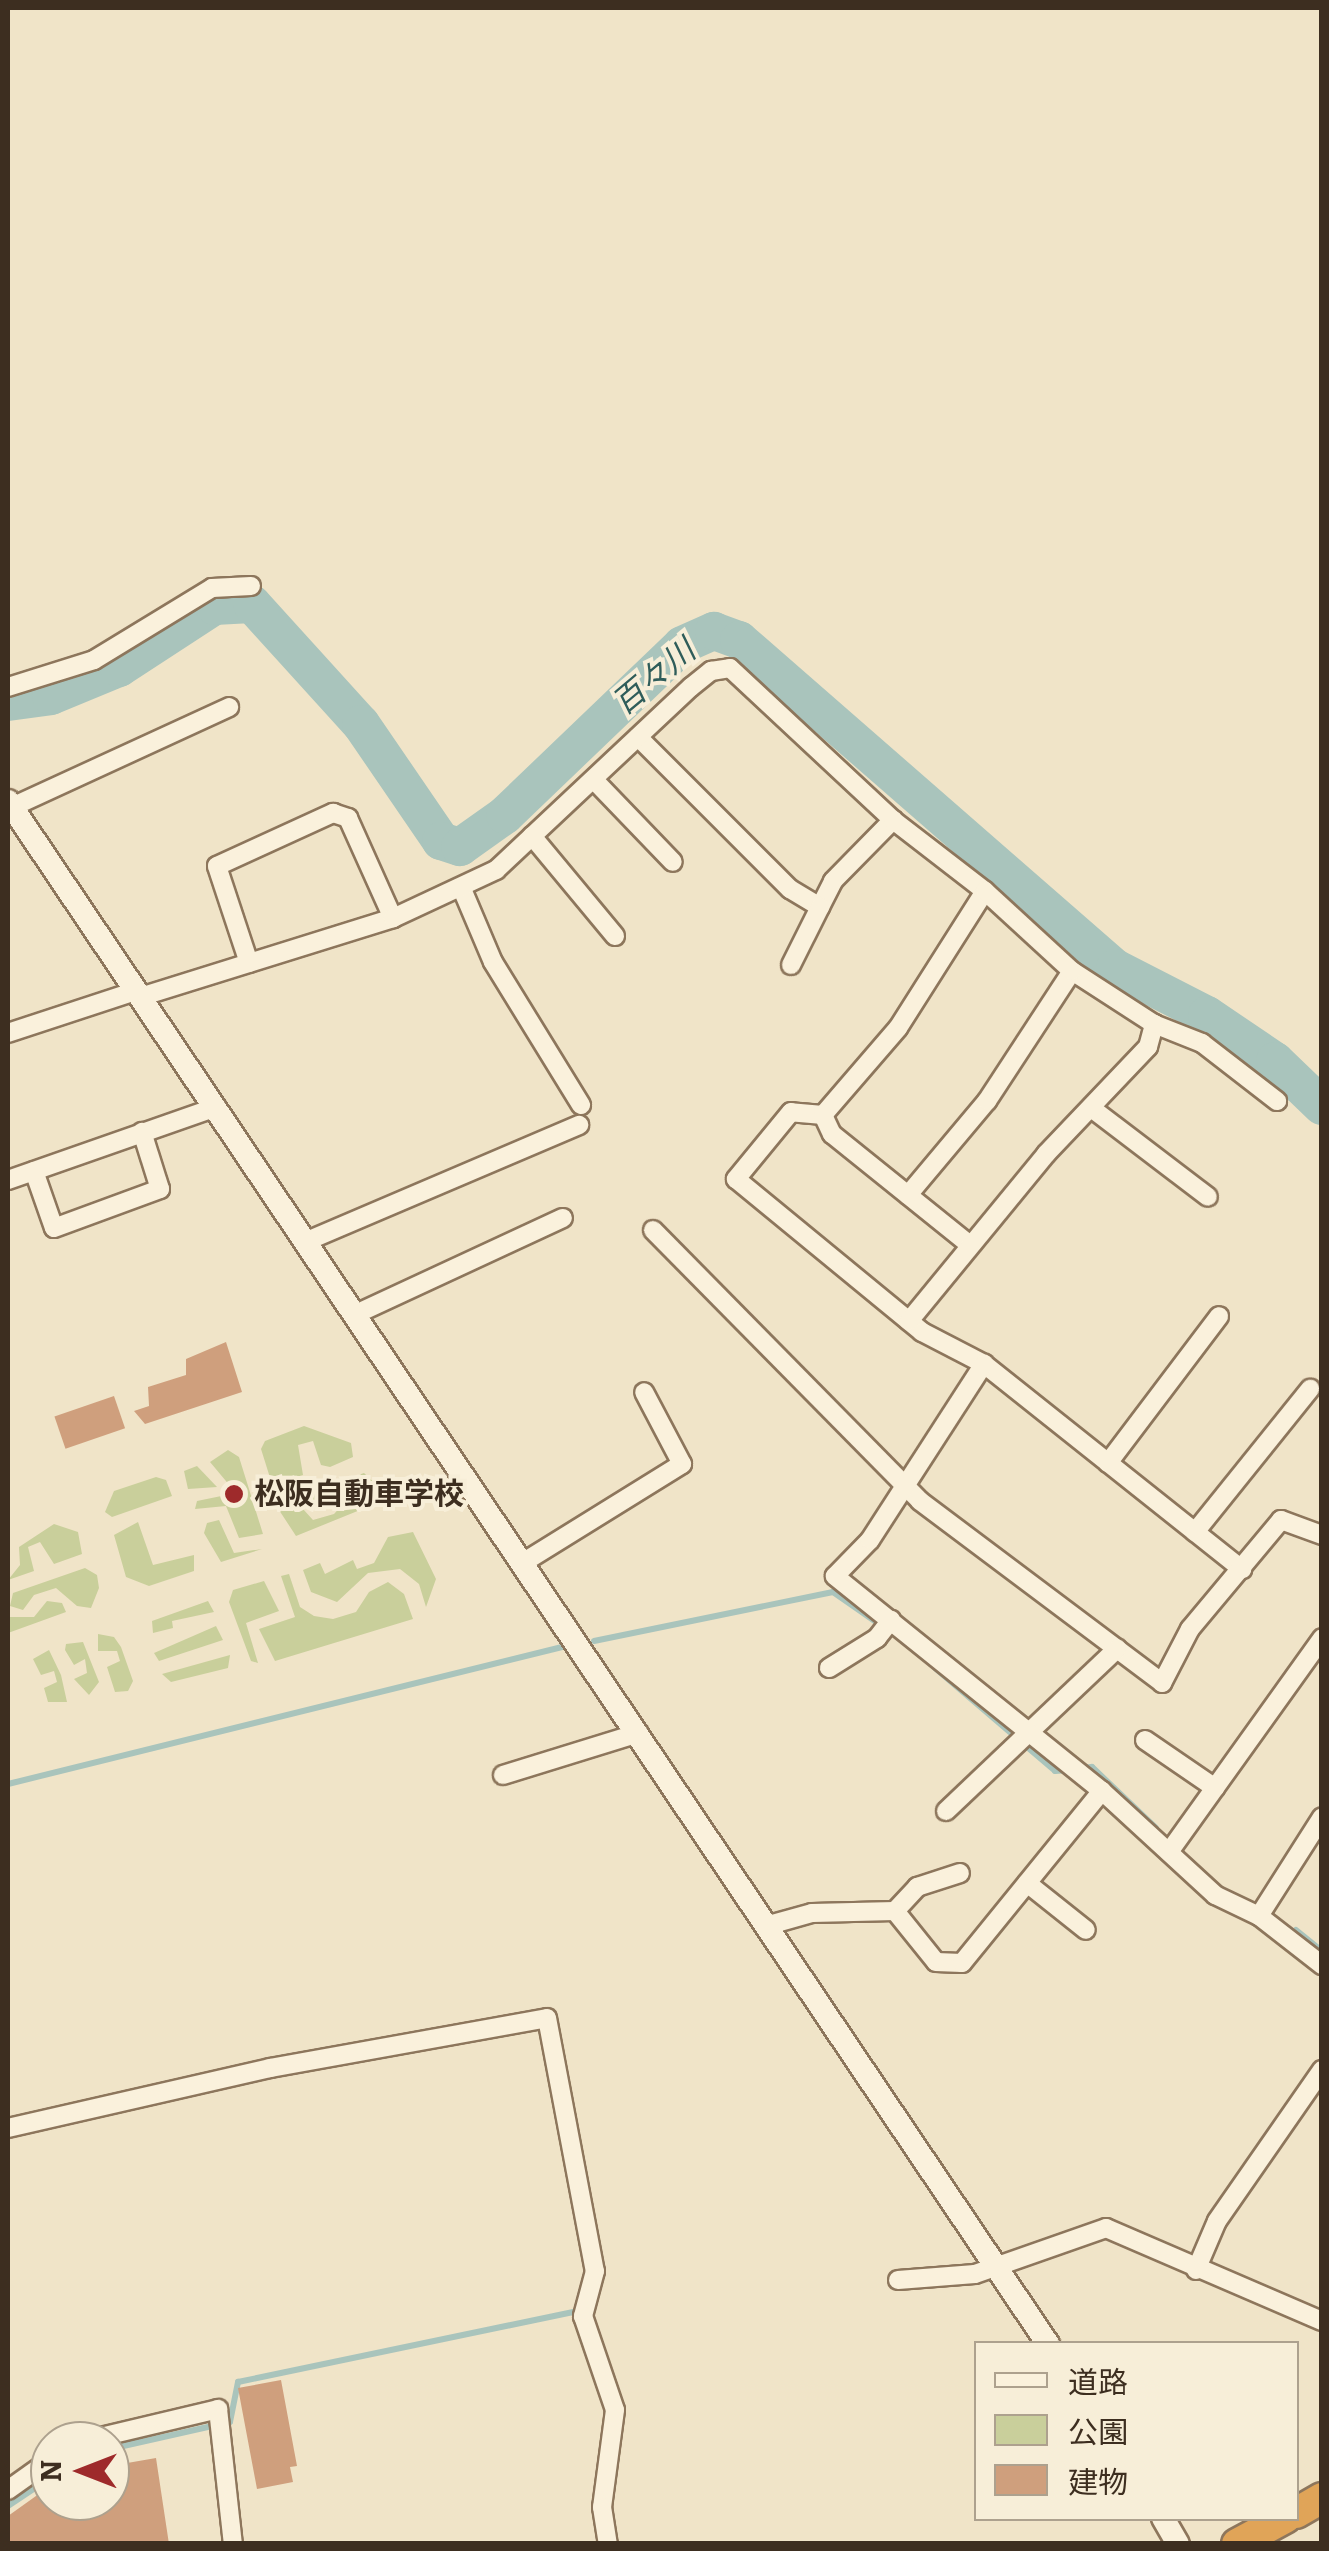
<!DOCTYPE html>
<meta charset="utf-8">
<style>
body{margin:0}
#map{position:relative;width:1329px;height:2551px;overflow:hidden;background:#f0e4c8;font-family:Bitter,"Noto Sans JP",serif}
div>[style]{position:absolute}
.green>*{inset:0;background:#c9cf9b}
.stream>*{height:6px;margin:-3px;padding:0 3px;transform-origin:3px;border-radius:3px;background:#a9c4bc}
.river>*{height:38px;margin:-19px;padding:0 19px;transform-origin:19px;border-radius:19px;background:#a9c4bc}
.building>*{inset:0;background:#cf9f7d;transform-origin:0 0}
.roads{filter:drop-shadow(2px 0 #8d765c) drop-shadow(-2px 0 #8d765c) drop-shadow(0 2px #8d765c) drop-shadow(0 -2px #8d765c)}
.street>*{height:18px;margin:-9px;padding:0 9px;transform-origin:9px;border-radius:9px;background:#faf1dc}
.secondary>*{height:22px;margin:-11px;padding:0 11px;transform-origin:11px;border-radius:11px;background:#faf1dc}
.highway>*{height:30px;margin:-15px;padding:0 15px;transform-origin:15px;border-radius:15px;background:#e0a458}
.dots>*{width:28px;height:28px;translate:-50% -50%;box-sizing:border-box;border:5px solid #f7eed8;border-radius:50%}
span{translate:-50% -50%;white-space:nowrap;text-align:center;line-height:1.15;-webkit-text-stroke:8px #f7eed8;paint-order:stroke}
.poi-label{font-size:30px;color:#3d2e20;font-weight:700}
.left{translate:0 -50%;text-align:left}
.water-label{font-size:32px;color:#2f5d5a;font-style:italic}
.frame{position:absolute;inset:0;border:10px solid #3d2e20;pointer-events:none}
.legend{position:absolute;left:974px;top:2341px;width:325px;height:180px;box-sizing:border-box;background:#f7eed8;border:2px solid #ada18e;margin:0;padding:12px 18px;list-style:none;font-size:30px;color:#3d2e20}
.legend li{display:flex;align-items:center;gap:20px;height:50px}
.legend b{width:50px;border:2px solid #ada18e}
.north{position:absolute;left:30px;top:2421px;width:100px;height:100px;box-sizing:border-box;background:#f7eed8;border:2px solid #ada18e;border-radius:50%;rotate:270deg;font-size:28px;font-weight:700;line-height:40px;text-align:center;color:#3d2e20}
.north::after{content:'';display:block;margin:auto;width:35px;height:45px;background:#9e2a2b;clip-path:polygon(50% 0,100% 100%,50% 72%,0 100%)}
</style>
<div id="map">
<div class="green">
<i style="clip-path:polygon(304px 1426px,351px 1443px,353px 1457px,330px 1467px,321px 1465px,313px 1441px,298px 1445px,303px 1475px,272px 1484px,261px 1449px,265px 1441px)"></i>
<i style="clip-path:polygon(228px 1450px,239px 1457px,263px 1534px,239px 1538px,226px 1506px,195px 1509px,197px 1501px,236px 1493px,210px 1462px)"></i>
<i style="clip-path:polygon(197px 1466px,217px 1487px,188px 1489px,184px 1471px)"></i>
<i style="clip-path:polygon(364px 1473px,382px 1490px,380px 1506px,367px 1489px,355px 1486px,340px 1490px,323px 1509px,311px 1504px,310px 1492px)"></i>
<i style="clip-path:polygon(156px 1477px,166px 1480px,172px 1496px,112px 1517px,105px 1512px,114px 1491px)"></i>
<i style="clip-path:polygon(293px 1498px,313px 1520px,334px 1514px,348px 1499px,365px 1508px,296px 1536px,279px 1510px)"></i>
<i style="clip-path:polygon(219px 1520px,234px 1553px,262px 1549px,221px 1562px,204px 1533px,207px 1523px)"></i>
<i style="clip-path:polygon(138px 1522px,153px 1565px,194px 1555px,194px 1571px,149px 1586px,126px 1577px,114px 1535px)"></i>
<i style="clip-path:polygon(54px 1524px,78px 1532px,82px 1554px,54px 1564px,40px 1542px,28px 1547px,34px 1571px,8px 1580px,20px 1565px,19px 1547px)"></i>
<i style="clip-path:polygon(413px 1532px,436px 1579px,426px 1607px,419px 1584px,400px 1569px,368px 1573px,337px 1602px,311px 1592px,303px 1570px,320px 1563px,325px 1574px,353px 1560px,357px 1569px,374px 1563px,388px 1537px)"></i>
<i style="clip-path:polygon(85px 1568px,97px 1575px,99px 1588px,91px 1608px,77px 1606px,56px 1588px,34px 1595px,23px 1610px,10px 1606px,13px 1593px)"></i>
<i style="clip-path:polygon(289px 1574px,300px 1607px,314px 1616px,333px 1619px,356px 1612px,369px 1592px,388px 1582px,404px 1594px,413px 1619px,275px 1661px,259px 1629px,295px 1617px,281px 1576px)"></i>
<i style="clip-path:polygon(264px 1581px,279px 1611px,246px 1623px,258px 1663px,251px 1661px,229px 1602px,233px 1590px)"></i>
<i style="clip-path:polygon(47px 1601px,62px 1603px,66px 1612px,8px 1633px,8px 1617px,34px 1617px)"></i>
<i style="clip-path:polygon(208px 1601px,214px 1612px,172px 1621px,173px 1628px,153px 1633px,152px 1621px)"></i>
<i style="clip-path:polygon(216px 1626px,223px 1640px,159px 1661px,154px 1653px)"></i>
<i style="clip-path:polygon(98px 1634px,114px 1637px,121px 1647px,133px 1681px,128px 1691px,115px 1692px,107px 1667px,120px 1661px,117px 1651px,98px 1651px)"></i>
<i style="clip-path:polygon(83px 1642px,99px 1682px,89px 1695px,74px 1679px,87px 1673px,85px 1659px,74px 1665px,65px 1650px,66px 1644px)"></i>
<i style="clip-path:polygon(49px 1650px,61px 1675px,67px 1702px,48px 1702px,44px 1688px,57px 1682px,54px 1671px,41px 1675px,33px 1659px)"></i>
<i style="clip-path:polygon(230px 1655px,228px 1668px,171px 1682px,162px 1674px)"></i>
</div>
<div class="stream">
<i style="left:594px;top:1641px;width:244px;rotate:-11.6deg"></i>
<i style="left:833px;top:1592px;width:60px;rotate:34.8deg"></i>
<i style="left:935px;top:1668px;width:158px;rotate:40.6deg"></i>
<i style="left:1055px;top:1771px;width:14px;rotate:-4deg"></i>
<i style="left:1082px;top:1768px;width:10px;rotate:-6deg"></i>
<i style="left:1092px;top:1767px;width:88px;rotate:43.6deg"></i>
<i style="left:8px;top:1784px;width:575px;rotate:-13.89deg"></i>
<i style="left:1296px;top:1930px;width:33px;rotate:39deg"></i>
<i style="left:110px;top:2449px;width:123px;rotate:-12.7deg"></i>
<i style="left:230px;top:2422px;width:41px;rotate:-78.7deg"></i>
<i style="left:238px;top:2382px;width:351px;rotate:-11.8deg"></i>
<i style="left:8px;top:2506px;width:50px;rotate:-33.7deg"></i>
</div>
<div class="river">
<i style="left:8px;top:702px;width:43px;rotate:-7.9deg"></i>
<i style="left:51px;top:696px;width:74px;rotate:-22.4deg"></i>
<i style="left:119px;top:668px;width:113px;rotate:-33.1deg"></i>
<i style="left:214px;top:606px;width:38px;rotate:-3deg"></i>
<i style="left:252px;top:604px;width:162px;rotate:47.8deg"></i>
<i style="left:361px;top:724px;width:142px;rotate:55.6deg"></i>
<i style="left:441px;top:841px;width:20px;rotate:18deg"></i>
<i style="left:460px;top:847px;width:55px;rotate:-35.4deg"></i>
<i style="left:505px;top:815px;width:245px;rotate:-43.8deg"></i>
<i style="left:682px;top:645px;width:35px;rotate:-24deg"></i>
<i style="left:714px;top:631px;width:27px;rotate:20deg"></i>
<i style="left:739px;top:640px;width:499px;rotate:41.1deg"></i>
<i style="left:1115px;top:968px;width:103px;rotate:27.1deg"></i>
<i style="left:1207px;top:1015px;width:82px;rotate:34.1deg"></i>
<i style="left:1275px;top:1061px;width:65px;rotate:43.8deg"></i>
</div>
<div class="building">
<i style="clip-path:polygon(226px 1342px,242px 1392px,145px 1424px,134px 1411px,149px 1406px,148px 1387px,186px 1375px,186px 1359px)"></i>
<i style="left:114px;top:1396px;width:34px;height:63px;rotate:71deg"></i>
<i style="clip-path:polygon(281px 2380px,297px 2466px,290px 2467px,293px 2482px,257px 2489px,238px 2388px)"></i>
<i style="clip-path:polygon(156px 2458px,169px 2544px,8px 2544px,8px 2516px,50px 2486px,50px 2501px,110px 2501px,110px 2466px)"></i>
</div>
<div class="roads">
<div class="street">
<i style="left:8px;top:687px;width:90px;rotate:-17.4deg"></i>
<i style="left:94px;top:660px;width:138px;rotate:-31.4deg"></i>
<i style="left:212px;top:588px;width:39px;rotate:-3deg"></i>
<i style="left:638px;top:737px;width:215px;rotate:45deg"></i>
<i style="left:790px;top:889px;width:35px;rotate:31deg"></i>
<i style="left:820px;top:907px;width:29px;rotate:-63deg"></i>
<i style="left:833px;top:881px;width:86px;rotate:-45.5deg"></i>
<i style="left:595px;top:781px;width:112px;rotate:46.1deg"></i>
<i style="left:12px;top:807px;width:239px;rotate:-24.7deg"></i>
<i style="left:532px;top:836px;width:130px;rotate:50.3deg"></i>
<i style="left:462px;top:889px;width:79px;rotate:67deg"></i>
<i style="left:493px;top:962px;width:168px;rotate:58.4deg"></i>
<i style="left:249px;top:963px;width:102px;rotate:-108.3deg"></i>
<i style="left:217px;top:866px;width:128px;rotate:-24.6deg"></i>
<i style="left:333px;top:813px;width:16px;rotate:18deg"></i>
<i style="left:348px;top:818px;width:110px;rotate:65.8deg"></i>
<i style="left:791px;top:965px;width:65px;rotate:-63.4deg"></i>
<i style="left:140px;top:997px;width:265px;rotate:-17.3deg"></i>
<i style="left:393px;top:918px;width:114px;rotate:-25deg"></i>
<i style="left:496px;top:870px;width:267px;rotate:-43.2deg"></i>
<i style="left:691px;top:687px;width:26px;rotate:-39deg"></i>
<i style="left:711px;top:671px;width:19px;rotate:-9deg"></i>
<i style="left:730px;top:668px;width:223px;rotate:43deg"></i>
<i style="left:893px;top:820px;width:116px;rotate:37.7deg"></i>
<i style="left:985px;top:891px;width:162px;rotate:122.4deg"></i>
<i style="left:898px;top:1028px;width:115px;rotate:130.8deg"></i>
<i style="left:823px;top:1115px;width:32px;rotate:-175deg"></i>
<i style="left:791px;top:1112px;width:87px;rotate:129.4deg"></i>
<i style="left:736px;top:1179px;width:241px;rotate:39.4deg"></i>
<i style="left:922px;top:1332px;width:70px;rotate:27.3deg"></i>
<i style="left:984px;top:1364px;width:330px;rotate:38.5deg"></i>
<i style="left:1154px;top:1024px;width:52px;rotate:21.6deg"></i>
<i style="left:1202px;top:1043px;width:95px;rotate:37.7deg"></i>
<i style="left:8px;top:1033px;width:135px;rotate:-18.2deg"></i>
<i style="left:1094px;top:1110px;width:143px;rotate:37.3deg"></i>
<i style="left:823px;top:1115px;width:21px;rotate:65deg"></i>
<i style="left:832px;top:1134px;width:177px;rotate:38.8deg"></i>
<i style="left:34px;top:1171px;width:60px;rotate:70.7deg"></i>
<i style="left:54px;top:1228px;width:113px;rotate:-20.2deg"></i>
<i style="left:160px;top:1189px;width:60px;rotate:-107.5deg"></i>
<i style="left:8px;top:1180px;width:221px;rotate:-19.3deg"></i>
<i style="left:908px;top:1195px;width:123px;rotate:-50deg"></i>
<i style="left:987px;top:1101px;width:155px;rotate:-56.8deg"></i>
<i style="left:653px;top:1230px;width:380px;rotate:45.4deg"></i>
<i style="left:920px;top:1501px;width:303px;rotate:36.9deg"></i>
<i style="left:1162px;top:1683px;width:61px;rotate:-62.6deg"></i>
<i style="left:1190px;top:1629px;width:142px;rotate:-50.1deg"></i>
<i style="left:1281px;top:1520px;width:44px;rotate:20.1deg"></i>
<i style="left:307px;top:1241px;width:296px;rotate:-23.1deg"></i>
<i style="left:356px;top:1314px;width:228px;rotate:-24.9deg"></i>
<i style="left:909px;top:1321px;width:216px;rotate:-50.6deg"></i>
<i style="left:1046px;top:1154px;width:148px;rotate:-46.4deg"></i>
<i style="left:1148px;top:1047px;width:24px;rotate:-75deg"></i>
<i style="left:1154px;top:1024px;width:98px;rotate:-147.1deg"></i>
<i style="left:1072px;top:971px;width:118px;rotate:-137.4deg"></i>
<i style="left:1108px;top:1463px;width:184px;rotate:-52.9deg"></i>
<i style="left:1195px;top:1532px;width:184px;rotate:-51.2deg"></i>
<i style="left:524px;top:1562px;width:186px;rotate:-31.8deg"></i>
<i style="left:682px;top:1464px;width:81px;rotate:-117.8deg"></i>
<i style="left:829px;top:1668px;width:57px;rotate:-32deg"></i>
<i style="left:877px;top:1638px;width:23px;rotate:-52deg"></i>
<i style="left:1145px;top:1740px;width:85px;rotate:34.4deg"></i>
<i style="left:503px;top:1775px;width:142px;rotate:-17.2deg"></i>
<i style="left:1102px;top:1791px;width:154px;rotate:42.6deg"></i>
<i style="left:1215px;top:1895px;width:49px;rotate:25.5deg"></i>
<i style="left:1259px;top:1916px;width:80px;rotate:37.9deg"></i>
<i style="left:946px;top:1811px;width:236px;rotate:-43.5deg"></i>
<i style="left:1169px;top:1852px;width:263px;rotate:-54.4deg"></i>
<i style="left:1027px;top:1883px;width:75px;rotate:38.5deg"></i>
<i style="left:895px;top:1911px;width:33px;rotate:-47deg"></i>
<i style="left:917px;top:1887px;width:45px;rotate:-18deg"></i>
<i style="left:1259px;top:1916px;width:117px;rotate:-57.5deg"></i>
<i style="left:769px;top:1925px;width:45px;rotate:-15.6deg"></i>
<i style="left:812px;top:1913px;width:83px;rotate:-1.4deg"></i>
<i style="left:895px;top:1911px;width:65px;rotate:51.2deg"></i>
<i style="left:936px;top:1962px;width:26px;rotate:2deg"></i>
<i style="left:962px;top:1963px;width:222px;rotate:-50.9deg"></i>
<i style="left:1102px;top:1791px;width:343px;rotate:-141.2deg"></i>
<i style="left:835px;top:1576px;width:50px;rotate:-45.8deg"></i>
<i style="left:870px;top:1540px;width:210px;rotate:-57.1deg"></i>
<i style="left:8px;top:2128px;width:269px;rotate:-12.9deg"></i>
<i style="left:270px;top:2068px;width:281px;rotate:-10.2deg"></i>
<i style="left:547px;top:2018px;width:258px;rotate:79.3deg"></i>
<i style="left:595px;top:2271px;width:47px;rotate:104.9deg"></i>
<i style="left:583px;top:2316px;width:99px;rotate:71.2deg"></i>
<i style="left:615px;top:2410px;width:98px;rotate:97.6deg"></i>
<i style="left:602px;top:2507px;width:37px;rotate:81deg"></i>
<i style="left:1196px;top:2270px;width:53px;rotate:-66.8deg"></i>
<i style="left:1217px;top:2221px;width:184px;rotate:-55.2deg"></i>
<i style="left:898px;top:2280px;width:77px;rotate:-4.5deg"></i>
<i style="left:975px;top:2274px;width:139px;rotate:-19.3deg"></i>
<i style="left:1106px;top:2228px;width:235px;rotate:23.3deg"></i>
<i style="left:84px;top:2441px;width:138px;rotate:-13.4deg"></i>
<i style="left:218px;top:2409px;width:136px;rotate:83.7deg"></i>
<i style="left:8px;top:2490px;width:52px;rotate:-35.5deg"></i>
</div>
<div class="secondary">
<i style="left:8px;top:801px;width:1861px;rotate:56.02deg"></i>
<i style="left:1163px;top:2518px;width:30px;rotate:60deg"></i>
</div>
<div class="highway">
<i style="left:1296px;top:2513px;width:30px;rotate:-30deg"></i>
<i style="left:1237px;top:2544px;width:55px;rotate:-28.4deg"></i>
</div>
</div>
<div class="dots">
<i style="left:234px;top:1494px;background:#9e2a2b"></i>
</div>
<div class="poi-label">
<span class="left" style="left:254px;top:1494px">松阪自動車学校</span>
</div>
<div class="water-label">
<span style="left:654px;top:677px;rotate:-40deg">百々川</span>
</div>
<div class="frame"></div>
<ul class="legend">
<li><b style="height:12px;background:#faf1dc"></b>道路</li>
<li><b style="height:28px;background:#c9cf9b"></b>公園</li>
<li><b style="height:28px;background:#cf9f7d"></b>建物</li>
</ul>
<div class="north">N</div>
</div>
